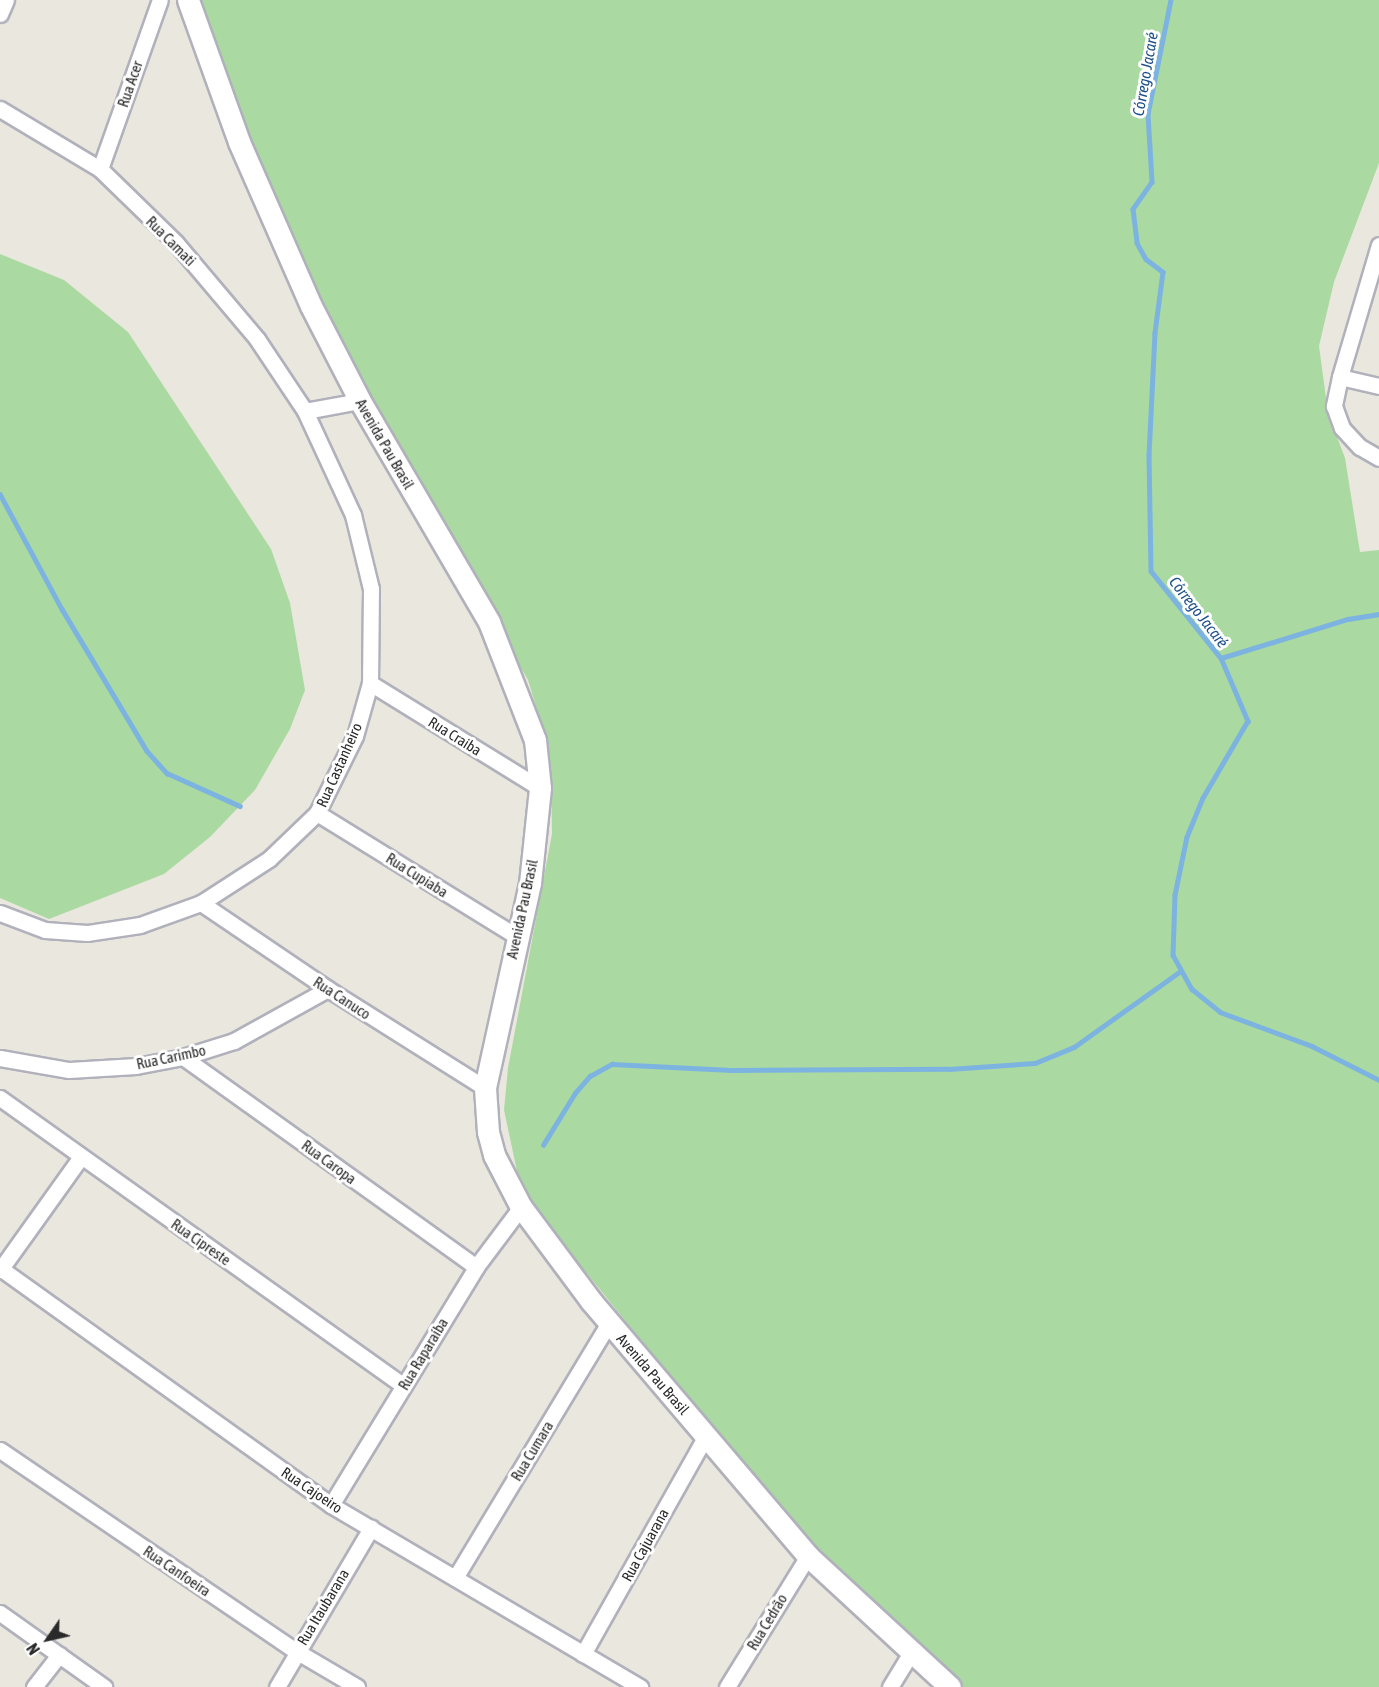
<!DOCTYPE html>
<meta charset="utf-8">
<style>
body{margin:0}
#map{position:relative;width:1379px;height:1687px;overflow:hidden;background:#eae7de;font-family:"Asap Condensed",sans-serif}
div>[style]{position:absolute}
.green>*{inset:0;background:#aadaa1}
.stream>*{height:4.5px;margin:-2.25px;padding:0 2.25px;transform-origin:2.25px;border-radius:2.25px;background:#7db3e0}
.roads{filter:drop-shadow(2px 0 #b1b1bc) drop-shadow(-2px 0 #b1b1bc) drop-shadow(0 2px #b1b1bc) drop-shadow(0 -2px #b1b1bc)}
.minor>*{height:15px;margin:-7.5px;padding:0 7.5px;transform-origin:7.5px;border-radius:7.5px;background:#fff}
.secondary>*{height:21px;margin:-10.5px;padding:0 10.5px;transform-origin:10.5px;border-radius:10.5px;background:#fff}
span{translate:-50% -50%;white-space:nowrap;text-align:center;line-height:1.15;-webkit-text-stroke:6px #fff;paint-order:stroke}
.street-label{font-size:15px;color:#2a2a2a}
.water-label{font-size:16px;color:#1e518a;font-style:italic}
.north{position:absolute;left:18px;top:1609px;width:60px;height:60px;-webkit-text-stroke:4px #fff;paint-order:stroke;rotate:236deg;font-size:16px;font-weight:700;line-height:24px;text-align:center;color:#2a2a2a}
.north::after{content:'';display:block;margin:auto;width:21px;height:27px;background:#2a2a2a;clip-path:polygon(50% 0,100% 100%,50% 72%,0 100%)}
</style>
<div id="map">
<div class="green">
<i style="clip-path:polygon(198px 0,1379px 0,1379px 163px,1334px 282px,1319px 346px,1328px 413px,1345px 458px,1360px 552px,1379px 550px,1379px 1687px,957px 1687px,805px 1544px,540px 1215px,517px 1171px,504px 1110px,508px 1068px,552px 834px,551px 772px,539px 716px,528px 680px,368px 405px,275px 218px)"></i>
<i style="clip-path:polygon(0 254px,64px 280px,128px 332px,271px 549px,290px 603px,305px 690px,290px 729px,255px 790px,210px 837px,164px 874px,49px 919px,0 898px)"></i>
</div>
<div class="stream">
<i style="left:1171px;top:0;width:116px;rotate:101.4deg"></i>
<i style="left:1148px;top:114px;width:68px;rotate:86.6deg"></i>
<i style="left:1152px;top:182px;width:33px;rotate:125deg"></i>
<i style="left:1133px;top:209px;width:34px;rotate:83deg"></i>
<i style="left:1137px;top:243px;width:18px;rotate:61deg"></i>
<i style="left:1146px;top:259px;width:21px;rotate:37deg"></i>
<i style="left:1163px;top:272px;width:62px;rotate:97.5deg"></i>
<i style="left:1155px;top:333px;width:122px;rotate:92.8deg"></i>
<i style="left:1149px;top:455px;width:116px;rotate:89deg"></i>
<i style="left:1151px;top:571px;width:112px;rotate:51.2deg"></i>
<i style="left:1221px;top:658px;width:69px;rotate:66.8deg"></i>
<i style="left:1248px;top:721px;width:89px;rotate:120.3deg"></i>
<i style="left:1203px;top:798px;width:42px;rotate:112.3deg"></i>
<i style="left:1187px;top:837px;width:59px;rotate:101.7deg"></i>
<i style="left:1175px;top:895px;width:60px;rotate:91.9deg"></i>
<i style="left:1173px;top:955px;width:39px;rotate:61deg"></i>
<i style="left:1192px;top:989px;width:36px;rotate:39deg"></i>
<i style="left:1220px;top:1012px;width:98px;rotate:20.3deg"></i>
<i style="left:1312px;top:1046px;width:75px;rotate:26.9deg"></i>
<i style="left:0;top:494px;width:131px;rotate:61.7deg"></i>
<i style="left:62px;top:609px;width:165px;rotate:59.1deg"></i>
<i style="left:147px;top:751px;width:30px;rotate:48deg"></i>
<i style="left:167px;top:773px;width:80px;rotate:24.3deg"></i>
<i style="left:1221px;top:658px;width:133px;rotate:-17.1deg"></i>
<i style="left:1348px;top:619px;width:31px;rotate:-9deg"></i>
<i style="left:543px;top:1145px;width:61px;rotate:-58.4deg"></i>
<i style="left:575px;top:1093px;width:23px;rotate:-49deg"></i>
<i style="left:590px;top:1076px;width:25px;rotate:-29deg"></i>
<i style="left:612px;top:1064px;width:119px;rotate:2.9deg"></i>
<i style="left:731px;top:1070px;width:218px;rotate:-0.3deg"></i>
<i style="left:949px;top:1069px;width:86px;rotate:-4deg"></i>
<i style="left:1035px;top:1063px;width:42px;rotate:-22.3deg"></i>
<i style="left:1074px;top:1047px;width:129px;rotate:-35.5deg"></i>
</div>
<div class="roads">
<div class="minor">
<i style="left:0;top:14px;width:15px;rotate:-67deg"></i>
<i style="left:0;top:109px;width:117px;rotate:31deg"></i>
<i style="left:100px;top:169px;width:106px;rotate:44.2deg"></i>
<i style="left:176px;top:243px;width:126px;rotate:49.8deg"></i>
<i style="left:257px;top:339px;width:87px;rotate:56.3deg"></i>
<i style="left:305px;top:411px;width:115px;rotate:65.2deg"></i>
<i style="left:353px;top:515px;width:76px;rotate:76.3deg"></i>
<i style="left:371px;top:589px;width:94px;rotate:90.6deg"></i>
<i style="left:370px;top:683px;width:55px;rotate:105.8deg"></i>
<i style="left:355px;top:736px;width:86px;rotate:116.3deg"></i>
<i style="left:317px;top:813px;width:66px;rotate:136.2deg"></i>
<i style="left:269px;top:859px;width:81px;rotate:147.1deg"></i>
<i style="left:201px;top:903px;width:65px;rotate:160.2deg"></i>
<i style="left:140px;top:925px;width:54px;rotate:171.4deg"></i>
<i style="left:87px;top:933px;width:42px;rotate:-175.9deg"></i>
<i style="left:45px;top:930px;width:48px;rotate:-159.3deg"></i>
<i style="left:100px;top:169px;width:179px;rotate:-70.5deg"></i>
<i style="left:1379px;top:245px;width:138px;rotate:106.5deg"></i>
<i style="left:1340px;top:377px;width:40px;rotate:13deg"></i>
<i style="left:1340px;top:377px;width:30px;rotate:102deg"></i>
<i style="left:1334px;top:406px;width:23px;rotate:70deg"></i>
<i style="left:1342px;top:428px;width:26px;rotate:47deg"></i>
<i style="left:1360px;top:447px;width:22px;rotate:30deg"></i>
<i style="left:305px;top:411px;width:56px;rotate:-10.3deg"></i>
<i style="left:370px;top:683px;width:200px;rotate:31.7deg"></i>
<i style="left:317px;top:813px;width:234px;rotate:31.7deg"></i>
<i style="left:201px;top:903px;width:153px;rotate:34.1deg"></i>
<i style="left:328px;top:989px;width:186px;rotate:32.2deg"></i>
<i style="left:183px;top:1057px;width:360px;rotate:35.6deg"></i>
<i style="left:0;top:1058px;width:70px;rotate:9.9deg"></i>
<i style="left:69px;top:1070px;width:67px;rotate:-3.4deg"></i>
<i style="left:136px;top:1066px;width:48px;rotate:-10.8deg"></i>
<i style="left:183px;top:1057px;width:53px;rotate:-17.4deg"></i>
<i style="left:234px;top:1041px;width:107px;rotate:-29deg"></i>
<i style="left:0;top:1098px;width:495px;rotate:35.5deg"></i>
<i style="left:0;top:1268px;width:407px;rotate:35.6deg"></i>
<i style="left:331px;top:1505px;width:359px;rotate:30.5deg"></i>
<i style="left:0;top:1270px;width:139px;rotate:-54.4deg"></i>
<i style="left:0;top:1450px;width:358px;rotate:34.2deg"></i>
<i style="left:296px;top:1651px;width:71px;rotate:30.5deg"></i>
<i style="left:331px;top:1505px;width:279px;rotate:-58.6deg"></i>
<i style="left:476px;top:1267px;width:75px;rotate:-53.1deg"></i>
<i style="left:455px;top:1578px;width:298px;rotate:-58.9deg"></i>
<i style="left:0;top:1613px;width:128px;rotate:35.4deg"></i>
<i style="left:583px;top:1654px;width:250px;rotate:-60.6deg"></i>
<i style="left:34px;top:1687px;width:41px;rotate:-52deg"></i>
<i style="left:277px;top:1687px;width:185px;rotate:-59.4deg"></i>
<i style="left:727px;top:1687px;width:154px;rotate:-58.3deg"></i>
<i style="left:890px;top:1687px;width:42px;rotate:-58.6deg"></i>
</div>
<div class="secondary">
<i style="left:188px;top:0;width:151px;rotate:70.2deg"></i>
<i style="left:239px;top:142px;width:179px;rotate:66.3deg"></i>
<i style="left:311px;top:306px;width:107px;rotate:62.7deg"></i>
<i style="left:360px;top:401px;width:256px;rotate:59.7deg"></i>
<i style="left:489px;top:622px;width:127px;rotate:68.7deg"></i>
<i style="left:535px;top:740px;width:48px;rotate:84.1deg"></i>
<i style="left:540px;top:788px;width:96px;rotate:96deg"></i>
<i style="left:530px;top:883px;width:210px;rotate:102.4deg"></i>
<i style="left:485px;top:1088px;width:44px;rotate:86.1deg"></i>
<i style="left:488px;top:1132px;width:24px;rotate:75deg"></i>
<i style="left:494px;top:1155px;width:59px;rotate:62.6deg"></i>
<i style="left:521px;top:1207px;width:117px;rotate:53.3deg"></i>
<i style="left:591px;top:1301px;width:335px;rotate:49.6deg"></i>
<i style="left:808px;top:1556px;width:193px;rotate:42.7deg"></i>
</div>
</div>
<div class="street-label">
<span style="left:130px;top:84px;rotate:-71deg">Rua Acer</span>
<span style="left:171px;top:241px;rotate:45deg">Rua Camati</span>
<span style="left:385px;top:444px;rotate:60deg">Avenida Pau Brasil</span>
<span style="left:455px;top:736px;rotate:32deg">Rua Craiba</span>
<span style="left:339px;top:765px;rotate:-66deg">Rua Castanheiro</span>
<span style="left:417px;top:875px;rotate:32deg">Rua Cupiaba</span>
<span style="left:522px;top:909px;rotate:-78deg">Avenida Pau Brasil</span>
<span style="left:342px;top:998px;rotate:33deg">Rua Canuco</span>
<span style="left:171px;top:1057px;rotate:-12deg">Rua Carimbo</span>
<span style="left:329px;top:1162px;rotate:36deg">Rua Caropa</span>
<span style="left:201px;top:1242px;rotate:35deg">Rua Cipreste</span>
<span style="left:423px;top:1354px;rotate:-59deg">Rua Raparaíba</span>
<span style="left:653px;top:1374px;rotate:49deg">Avenida Pau Brasil</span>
<span style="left:532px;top:1451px;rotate:-59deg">Rua Cumara</span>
<span style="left:312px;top:1490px;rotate:34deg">Rua Cajoeiro</span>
<span style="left:645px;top:1545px;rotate:-61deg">Rua Cajuarana</span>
<span style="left:177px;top:1571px;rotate:34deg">Rua Canfoeira</span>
<span style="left:323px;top:1607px;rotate:-59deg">Rua Itaubarana</span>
<span style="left:767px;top:1622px;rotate:-59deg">Rua Cedrão</span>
</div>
<div class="water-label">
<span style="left:1145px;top:74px;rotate:-80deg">Córrego Jacaré</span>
<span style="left:1199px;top:612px;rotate:52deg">Córrego Jacaré</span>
</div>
<div class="north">N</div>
</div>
